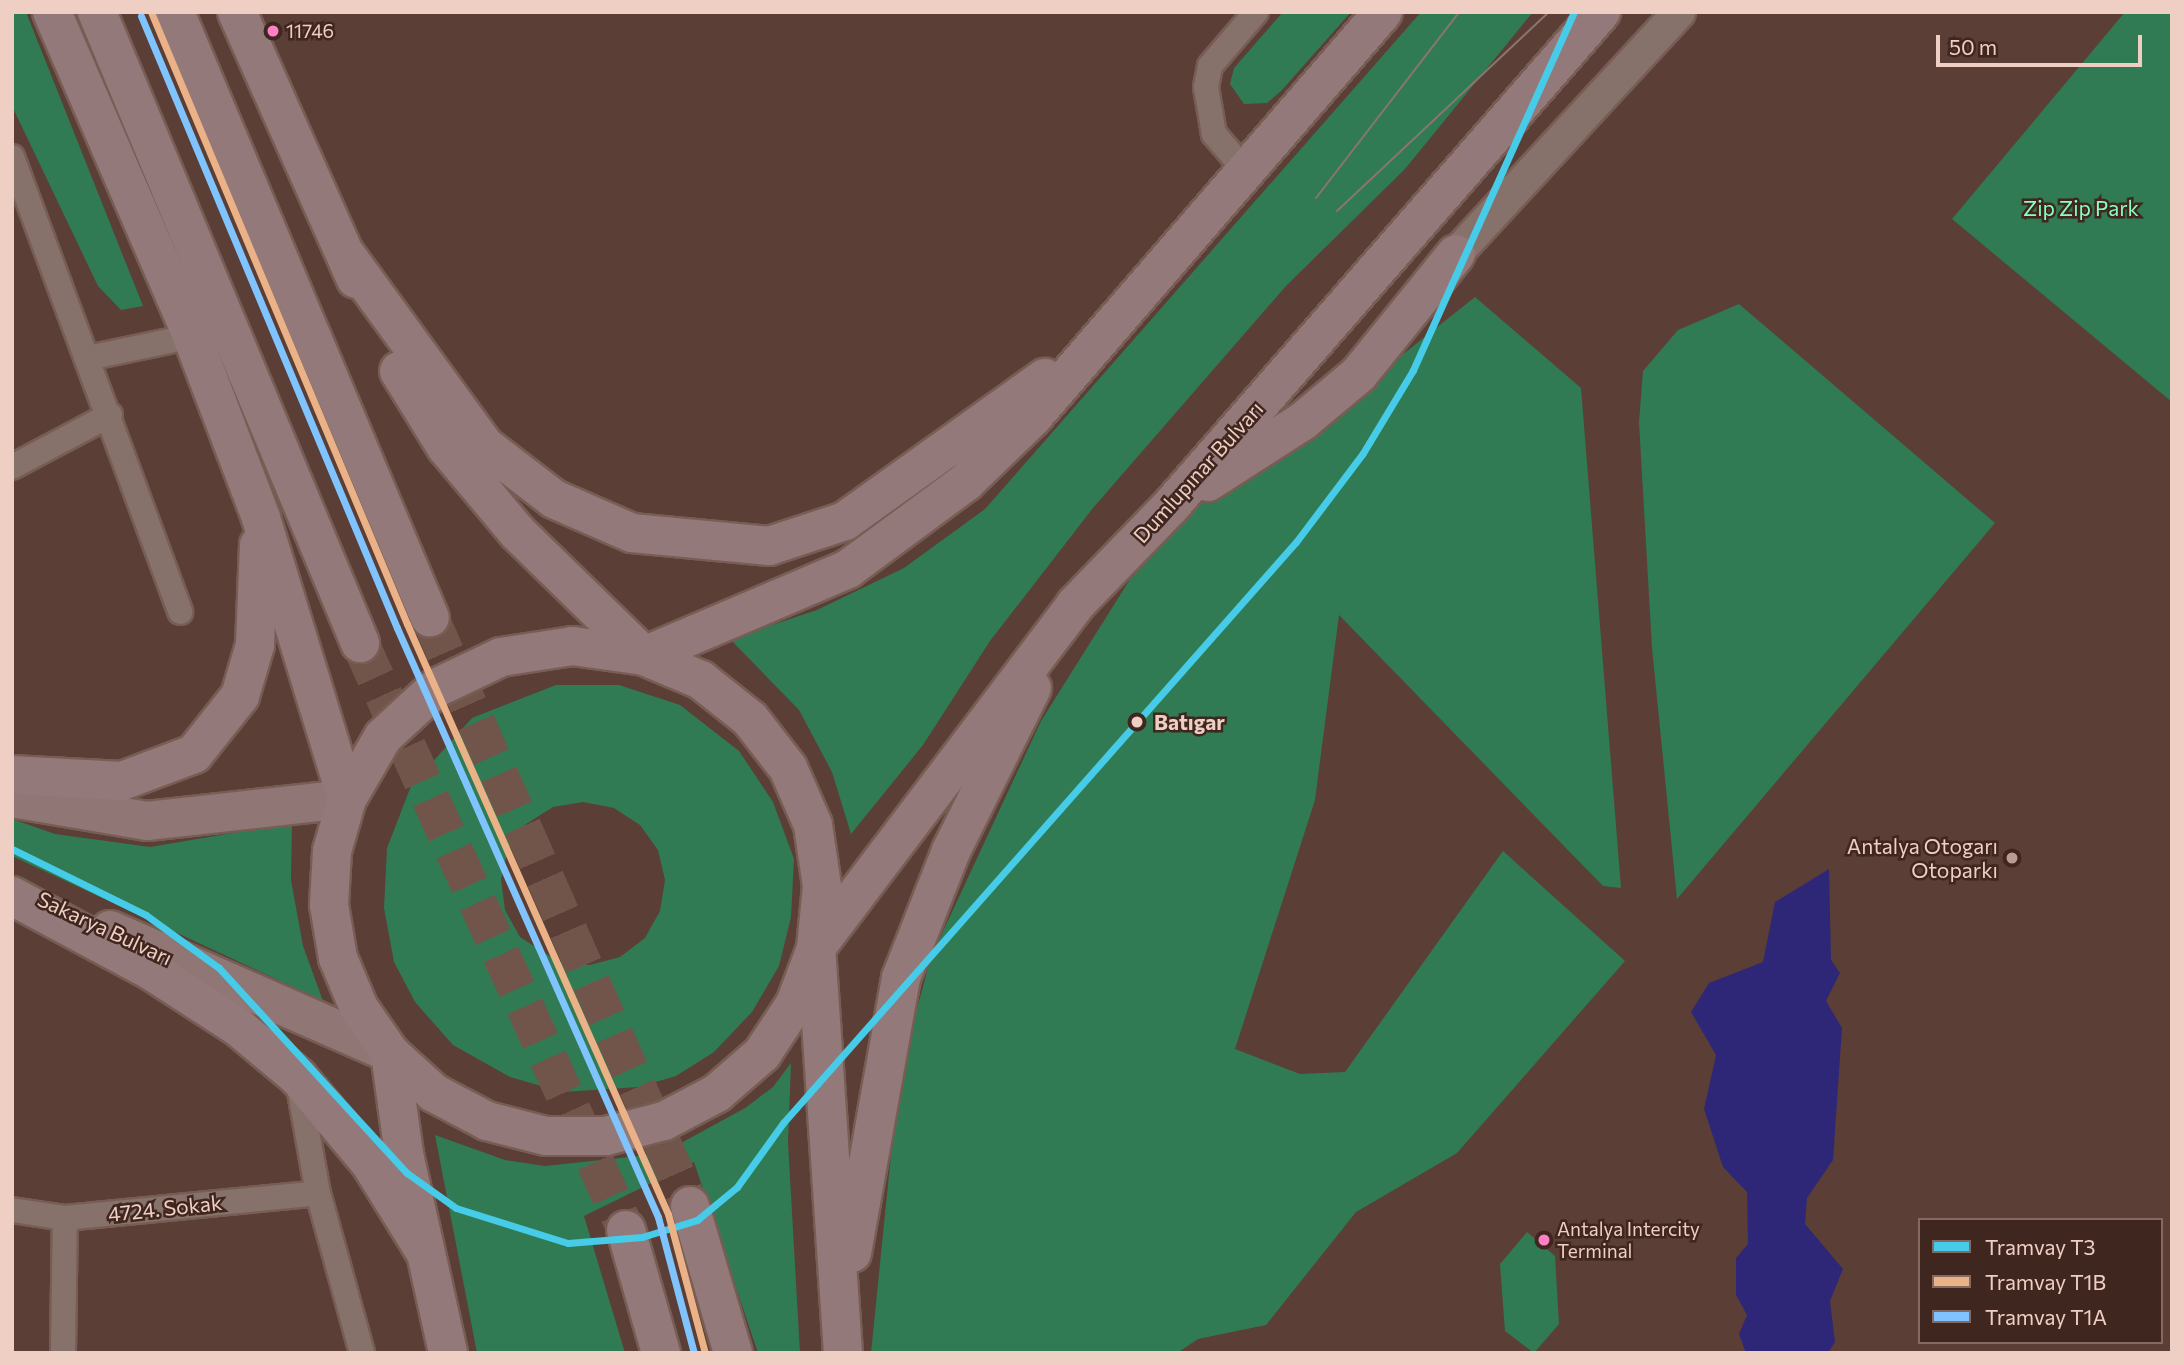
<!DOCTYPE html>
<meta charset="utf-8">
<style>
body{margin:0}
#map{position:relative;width:2184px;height:1365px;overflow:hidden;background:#5b3e35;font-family:Commissioner,sans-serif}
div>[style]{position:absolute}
.green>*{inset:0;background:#307b53}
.water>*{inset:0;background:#2e2777}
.trunk-tunnel>*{height:38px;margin-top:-19px;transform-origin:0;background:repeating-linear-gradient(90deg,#71544a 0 38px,transparent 0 57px)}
.roads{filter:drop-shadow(2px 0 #775d54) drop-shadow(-2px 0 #775d54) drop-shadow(0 2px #775d54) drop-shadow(0 -2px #775d54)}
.minor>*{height:24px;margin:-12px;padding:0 12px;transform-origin:12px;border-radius:12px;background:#87716b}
.tertiary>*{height:32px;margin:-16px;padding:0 16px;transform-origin:16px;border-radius:16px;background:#87716b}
.primary>*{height:38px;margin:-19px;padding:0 19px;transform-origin:19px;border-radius:19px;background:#907675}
.trunk>*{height:38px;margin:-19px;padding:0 19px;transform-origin:19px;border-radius:19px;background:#94797a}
.tram>*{height:2px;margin:-1px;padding:0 1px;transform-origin:1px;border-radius:1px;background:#8a756f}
.tram-1>*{height:7px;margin:-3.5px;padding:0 3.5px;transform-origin:3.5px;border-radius:3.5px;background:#46cce9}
.tram-2>*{height:7px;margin:-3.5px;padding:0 3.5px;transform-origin:3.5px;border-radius:3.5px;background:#ebb288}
.tram-3>*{height:7px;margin:-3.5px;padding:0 3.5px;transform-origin:3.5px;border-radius:3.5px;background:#80c4ff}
.dots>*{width:19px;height:19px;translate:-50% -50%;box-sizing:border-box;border:4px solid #3f261e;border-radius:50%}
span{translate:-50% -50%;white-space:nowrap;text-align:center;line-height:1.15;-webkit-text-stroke:5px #3f261e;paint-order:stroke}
.bus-label{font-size:19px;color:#efcec4}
.left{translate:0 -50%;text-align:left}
.park-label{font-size:21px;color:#8bfebf}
.street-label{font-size:21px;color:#efcec4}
.stop-label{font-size:21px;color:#efcec4;font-weight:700}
.poi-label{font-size:21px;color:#efcec4}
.right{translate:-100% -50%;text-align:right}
.frame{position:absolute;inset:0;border:14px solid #efcec4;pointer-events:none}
.legend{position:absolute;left:1918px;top:1218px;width:245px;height:126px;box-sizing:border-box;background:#3f261e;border:2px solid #856960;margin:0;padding:9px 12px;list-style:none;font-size:21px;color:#efcec4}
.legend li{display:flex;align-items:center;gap:14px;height:35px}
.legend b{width:35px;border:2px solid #856960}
.scale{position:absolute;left:1936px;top:35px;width:206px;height:32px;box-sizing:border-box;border:4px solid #efcec4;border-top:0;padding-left:9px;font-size:21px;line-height:24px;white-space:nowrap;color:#efcec4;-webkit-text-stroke:5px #3f261e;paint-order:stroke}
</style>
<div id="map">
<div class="green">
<i style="clip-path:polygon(12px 12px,26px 12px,143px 306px,121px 310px,98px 286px,12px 106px)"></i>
<i style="clip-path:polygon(1283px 12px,1351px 12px,1282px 90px,1267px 103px,1244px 104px,1230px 84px,1234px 68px)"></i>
<i style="clip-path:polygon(1421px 12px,1533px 12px,1405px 169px,1286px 286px,1093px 508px,990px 641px,923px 745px,851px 834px,832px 772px,799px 710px,730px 639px,817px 610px,904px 568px,985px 509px)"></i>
<i style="clip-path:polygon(2125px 12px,2172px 12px,2172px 402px,1952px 219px)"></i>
<i style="clip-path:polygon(1475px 297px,1581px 388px,1621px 888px,1603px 886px,1339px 615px,1315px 800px,1235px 1049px,1300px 1074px,1345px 1072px,1503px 851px,1625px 961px,1457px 1153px,1356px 1212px,1266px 1325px,1198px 1339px,1177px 1353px,871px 1353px,899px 1075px,931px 957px,1041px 721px,1171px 514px,1246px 479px)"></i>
<i style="clip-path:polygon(1739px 304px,1995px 523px,1677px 899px,1652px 648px,1639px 422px,1643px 371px,1678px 330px)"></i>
<i style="clip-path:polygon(evenodd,556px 685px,619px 685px,680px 705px,739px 751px,773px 802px,794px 859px,791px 917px,779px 966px,752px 1012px,714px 1052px,676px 1076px,639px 1087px,562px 1092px,510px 1077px,453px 1045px,415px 1002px,394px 962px,384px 908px,387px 848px,411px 786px,472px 718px,556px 685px,583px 802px,614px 808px,640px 825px,658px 850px,665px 880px,660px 911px,645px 938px,620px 957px,590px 965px,559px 962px,520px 937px,505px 910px,501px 879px,508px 849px,526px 824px,553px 807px,583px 802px)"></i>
<i style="clip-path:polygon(12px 819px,55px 834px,150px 847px,292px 823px,291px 880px,303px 946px,323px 1001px,12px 856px)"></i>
<i style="clip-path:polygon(791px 1063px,788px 1142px,800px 1353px,758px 1353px,694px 1162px,584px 1216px,625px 1353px,477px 1353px,435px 1135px,505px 1160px,545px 1166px,639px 1156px,672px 1148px,745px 1108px,773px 1087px)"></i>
<i style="clip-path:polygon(1527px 1232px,1555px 1256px,1559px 1324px,1534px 1353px,1505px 1331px,1500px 1264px)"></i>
</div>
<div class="water">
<i style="clip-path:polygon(1829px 869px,1831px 960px,1840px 973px,1826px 1001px,1842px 1028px,1833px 1160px,1807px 1198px,1805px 1224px,1843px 1269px,1830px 1301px,1835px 1342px,1828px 1353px,1746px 1353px,1739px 1334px,1747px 1315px,1736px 1295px,1736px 1258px,1748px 1244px,1747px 1192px,1723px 1167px,1704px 1109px,1716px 1055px,1691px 1012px,1709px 983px,1763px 962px,1775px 902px)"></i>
</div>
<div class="trunk-tunnel">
<i style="left:430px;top:618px;width:643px;rotate:66.15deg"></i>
<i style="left:360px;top:643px;width:644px;rotate:65.62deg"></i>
</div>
<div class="roads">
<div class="minor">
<i style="left:12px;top:157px;width:485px;rotate:69.7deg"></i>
<i style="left:1245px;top:170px;width:48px;rotate:-130.7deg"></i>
<i style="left:1214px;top:134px;width:48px;rotate:-99.7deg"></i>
<i style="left:1206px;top:87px;width:21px;rotate:-79deg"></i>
<i style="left:1210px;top:66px;width:71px;rotate:-49.6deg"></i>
<i style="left:88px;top:358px;width:106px;rotate:-11.9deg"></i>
<i style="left:12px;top:467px;width:111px;rotate:-28deg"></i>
<i style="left:298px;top:1081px;width:114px;rotate:79.9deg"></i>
<i style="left:318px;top:1193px;width:166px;rotate:74.6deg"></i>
<i style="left:12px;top:1210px;width:54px;rotate:8.6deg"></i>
<i style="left:65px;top:1218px;width:254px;rotate:-5.6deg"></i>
<i style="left:63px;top:1353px;width:135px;rotate:-89.2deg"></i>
</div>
<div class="tertiary">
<i style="left:1456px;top:254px;width:329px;rotate:-47.3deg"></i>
</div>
<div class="primary">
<i style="left:12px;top:798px;width:137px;rotate:9.7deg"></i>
<i style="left:147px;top:821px;width:201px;rotate:-6.3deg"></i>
<i style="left:110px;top:930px;width:306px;rotate:23.7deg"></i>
</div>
<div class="trunk">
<i style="left:52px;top:12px;width:353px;rotate:66.6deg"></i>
<i style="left:192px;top:336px;width:195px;rotate:69.2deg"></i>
<i style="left:261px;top:518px;width:294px;rotate:73deg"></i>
<i style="left:97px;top:12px;width:684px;rotate:67.37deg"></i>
<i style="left:175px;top:12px;width:657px;rotate:67.18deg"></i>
<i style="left:237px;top:12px;width:292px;rotate:66deg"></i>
<i style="left:346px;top:255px;width:236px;rotate:54deg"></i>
<i style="left:485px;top:446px;width:87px;rotate:37.5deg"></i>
<i style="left:554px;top:499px;width:85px;rotate:23.6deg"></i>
<i style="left:632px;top:533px;width:138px;rotate:5.4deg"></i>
<i style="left:769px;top:546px;width:80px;rotate:-18.2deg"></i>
<i style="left:845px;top:521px;width:246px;rotate:-35.6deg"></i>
<i style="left:399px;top:371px;width:89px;rotate:58.3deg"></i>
<i style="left:446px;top:447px;width:111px;rotate:50.1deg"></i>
<i style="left:517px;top:532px;width:177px;rotate:44.3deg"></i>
<i style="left:1208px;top:482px;width:113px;rotate:-32.7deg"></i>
<i style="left:1303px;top:421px;width:73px;rotate:-40deg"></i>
<i style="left:1359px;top:374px;width:154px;rotate:-51.1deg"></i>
<i style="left:644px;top:656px;width:222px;rotate:-23.1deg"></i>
<i style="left:848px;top:569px;width:147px;rotate:-36.4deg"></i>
<i style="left:966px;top:482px;width:93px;rotate:-44.1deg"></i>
<i style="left:1033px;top:417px;width:535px;rotate:-49.17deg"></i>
<i style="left:12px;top:775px;width:110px;rotate:3.1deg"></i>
<i style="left:122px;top:781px;width:77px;rotate:-20.6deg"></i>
<i style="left:194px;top:754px;width:74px;rotate:-51.6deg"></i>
<i style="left:240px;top:696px;width:53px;rotate:-73.6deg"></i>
<i style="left:255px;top:645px;width:100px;rotate:-87.7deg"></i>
<i style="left:12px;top:896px;width:157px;rotate:28.2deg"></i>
<i style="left:150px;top:970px;width:105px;rotate:32.9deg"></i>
<i style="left:238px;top:1027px;width:78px;rotate:39.8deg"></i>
<i style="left:298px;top:1077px;width:112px;rotate:50.1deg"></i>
<i style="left:370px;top:1163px;width:102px;rotate:58.2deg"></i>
<i style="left:390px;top:1053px;width:102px;rotate:82.1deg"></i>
<i style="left:404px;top:1154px;width:204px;rotate:77.5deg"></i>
<i style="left:690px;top:1206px;width:153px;rotate:73.7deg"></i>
<i style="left:626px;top:1230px;width:128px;rotate:74.1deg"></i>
<i style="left:852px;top:1253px;width:279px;rotate:-79.9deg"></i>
<i style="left:901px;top:978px;width:136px;rotate:-68.5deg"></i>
<i style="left:951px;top:851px;width:182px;rotate:-63.6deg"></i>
<i style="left:843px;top:1353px;width:406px;rotate:-93.8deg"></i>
<i style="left:816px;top:948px;width:62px;rotate:-84.5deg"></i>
<i style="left:822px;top:886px;width:62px;rotate:-98.4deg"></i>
<i style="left:813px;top:825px;width:62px;rotate:-113.7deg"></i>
<i style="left:788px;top:768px;width:62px;rotate:-127.8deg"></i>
<i style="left:750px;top:719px;width:63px;rotate:-141.5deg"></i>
<i style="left:701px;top:680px;width:62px;rotate:-157.2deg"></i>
<i style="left:644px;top:656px;width:72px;rotate:-172deg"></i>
<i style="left:573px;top:646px;width:73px;rotate:171.3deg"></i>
<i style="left:501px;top:657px;width:72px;rotate:154.5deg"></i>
<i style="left:436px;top:688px;width:72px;rotate:137.2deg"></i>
<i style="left:383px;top:737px;width:72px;rotate:120.1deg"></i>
<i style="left:347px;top:799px;width:54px;rotate:106.1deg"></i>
<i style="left:332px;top:851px;width:54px;rotate:93.2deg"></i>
<i style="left:329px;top:905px;width:54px;rotate:80.4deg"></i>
<i style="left:338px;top:958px;width:54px;rotate:67.2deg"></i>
<i style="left:359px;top:1008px;width:55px;rotate:55.4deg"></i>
<i style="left:390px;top:1053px;width:59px;rotate:42.3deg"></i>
<i style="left:434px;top:1093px;width:60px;rotate:27.8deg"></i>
<i style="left:487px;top:1121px;width:61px;rotate:14.3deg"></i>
<i style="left:546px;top:1136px;width:60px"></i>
<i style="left:606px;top:1136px;width:60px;rotate:-14.5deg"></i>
<i style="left:664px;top:1121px;width:60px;rotate:-27.8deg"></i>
<i style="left:717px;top:1093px;width:60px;rotate:-40.9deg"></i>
<i style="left:762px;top:1054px;width:60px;rotate:-56.6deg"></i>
<i style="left:795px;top:1004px;width:60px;rotate:-69.4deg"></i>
<i style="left:816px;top:948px;width:430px;rotate:-52.9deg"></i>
<i style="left:1075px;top:605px;width:138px;rotate:-45.9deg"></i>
<i style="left:1171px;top:506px;width:655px;rotate:-48.96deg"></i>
</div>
</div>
<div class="tram">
<i style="left:1316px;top:198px;width:235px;rotate:-52.4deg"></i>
<i style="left:1337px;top:211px;width:291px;rotate:-43.2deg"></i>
</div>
<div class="tram-1">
<i style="left:12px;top:849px;width:149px;rotate:26.2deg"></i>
<i style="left:146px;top:915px;width:90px;rotate:36deg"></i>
<i style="left:219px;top:968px;width:278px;rotate:47.5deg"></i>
<i style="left:407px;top:1173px;width:60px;rotate:35.5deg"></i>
<i style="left:456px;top:1208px;width:117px;rotate:17.4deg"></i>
<i style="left:568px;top:1243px;width:74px;rotate:-4.6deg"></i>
<i style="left:642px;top:1237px;width:58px;rotate:-17.2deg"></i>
<i style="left:697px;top:1220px;width:52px;rotate:-39.5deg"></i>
<i style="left:737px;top:1187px;width:79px;rotate:-54.3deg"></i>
<i style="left:783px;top:1123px;width:775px;rotate:-48.56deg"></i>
<i style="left:1296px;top:542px;width:111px;rotate:-53deg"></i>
<i style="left:1363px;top:453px;width:97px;rotate:-58.9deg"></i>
<i style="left:1413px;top:370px;width:393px;rotate:-65.8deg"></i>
</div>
<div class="tram-2">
<i style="left:151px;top:12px;width:663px;rotate:67.3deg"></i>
<i style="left:407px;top:624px;width:645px;rotate:66.14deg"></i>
<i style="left:668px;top:1214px;width:144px;rotate:75.1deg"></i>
</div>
<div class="tram-3">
<i style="left:141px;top:16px;width:663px;rotate:67.3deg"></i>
<i style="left:397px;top:628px;width:644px;rotate:66.1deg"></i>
<i style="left:658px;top:1217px;width:141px;rotate:75.2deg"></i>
</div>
<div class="dots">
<i style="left:273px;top:31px;background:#ff80c5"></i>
<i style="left:1137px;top:722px;background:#efcec4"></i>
<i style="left:2012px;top:858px;background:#bb9c92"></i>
<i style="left:1544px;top:1240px;background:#ff80c5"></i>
</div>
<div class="bus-label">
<span class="left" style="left:286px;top:31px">11746</span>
<span class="left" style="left:1557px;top:1240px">Antalya Intercity<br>Terminal</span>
</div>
<div class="park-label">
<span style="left:2081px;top:208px">Zip Zip Park</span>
</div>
<div class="street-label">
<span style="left:1198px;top:472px;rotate:-48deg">Dumlupınar Bulvarı</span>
<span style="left:105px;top:928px;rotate:25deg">Sakarya Bulvarı</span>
<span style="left:165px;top:1208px;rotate:-6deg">4724. Sokak</span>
</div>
<div class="stop-label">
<span class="left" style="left:1154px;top:722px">Batıgar</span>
</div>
<div class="poi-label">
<span class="right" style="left:1998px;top:858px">Antalya Otogarı<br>Otoparkı</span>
</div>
<div class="frame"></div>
<ul class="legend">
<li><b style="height:9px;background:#46cce9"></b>Tramvay T3</li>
<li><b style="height:9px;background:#ebb288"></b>Tramvay T1B</li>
<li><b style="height:9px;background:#80c4ff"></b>Tramvay T1A</li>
</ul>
<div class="scale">50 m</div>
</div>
